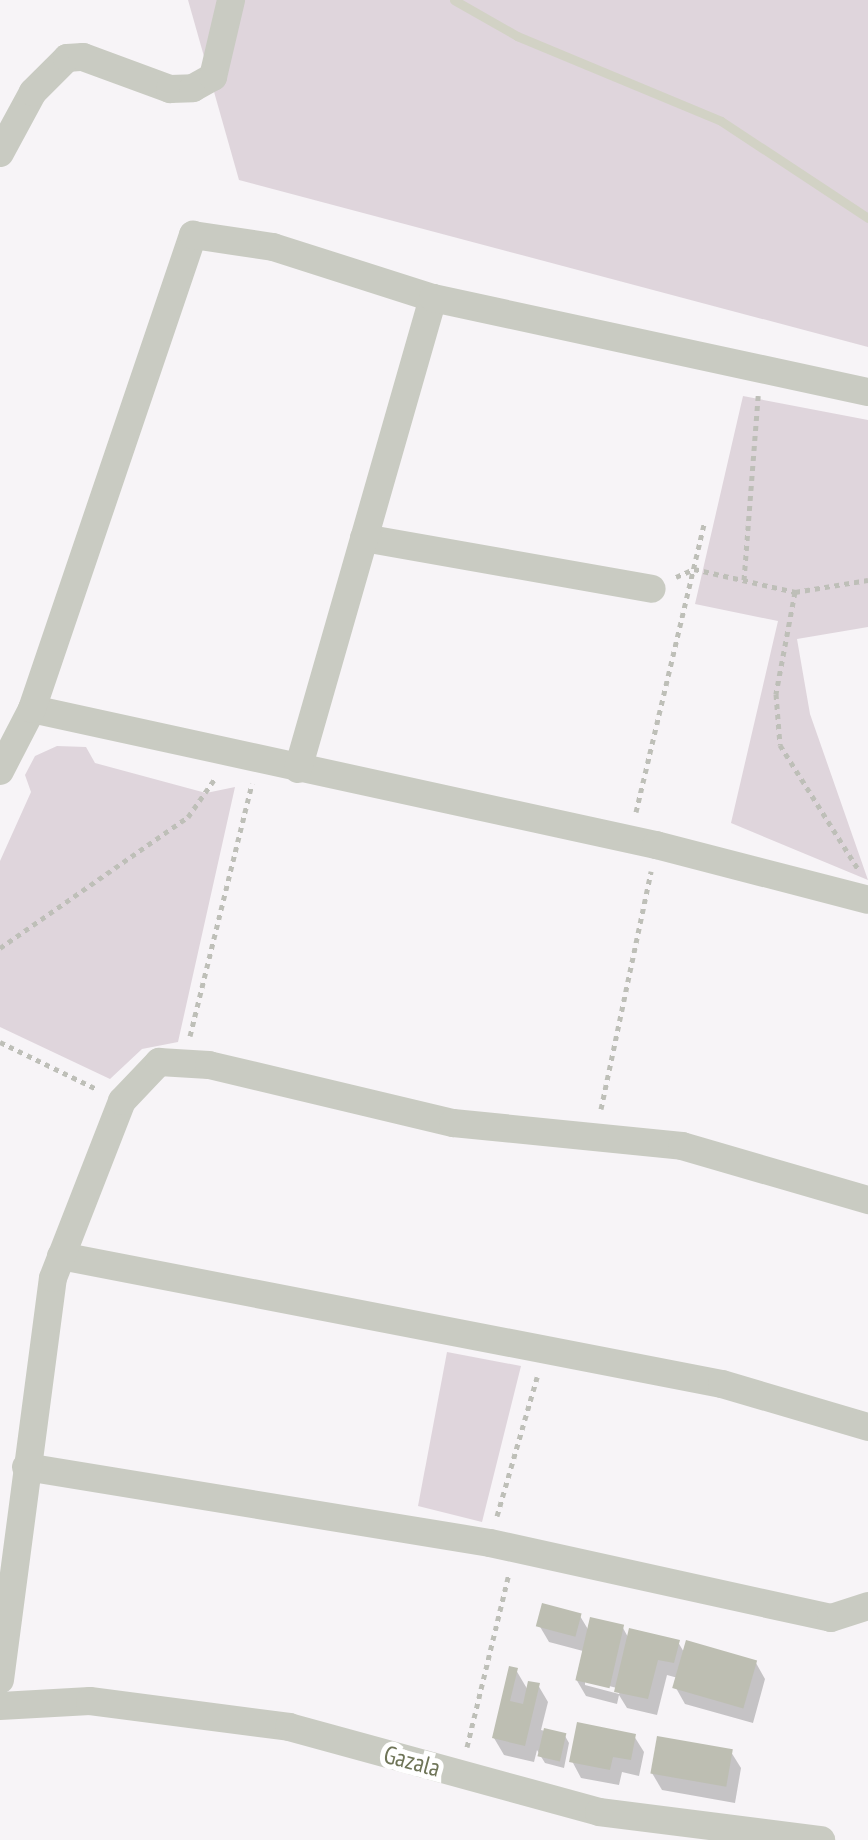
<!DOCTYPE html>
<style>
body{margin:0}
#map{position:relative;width:868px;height:1840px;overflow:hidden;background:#f7f4f7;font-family:"PT Sans Narrow",sans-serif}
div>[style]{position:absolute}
.green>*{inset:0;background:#dfd5dc}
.shadow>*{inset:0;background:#0003}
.stream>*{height:9px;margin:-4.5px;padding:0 4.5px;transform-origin:4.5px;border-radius:4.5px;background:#d2d2c5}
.building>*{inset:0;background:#bdbeb2;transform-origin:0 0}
.path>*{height:5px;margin-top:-2.5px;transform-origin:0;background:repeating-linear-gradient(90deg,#bebfb8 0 5px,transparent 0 10px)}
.minor>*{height:28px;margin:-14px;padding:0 14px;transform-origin:14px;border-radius:14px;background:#c9cbc2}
span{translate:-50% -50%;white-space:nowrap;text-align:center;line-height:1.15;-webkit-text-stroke:10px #fff;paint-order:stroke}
.street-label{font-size:25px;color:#6f7558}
</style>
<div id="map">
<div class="green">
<i style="clip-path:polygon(188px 0,868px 0,868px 347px,239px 180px)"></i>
<i style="clip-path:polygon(743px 396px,868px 420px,868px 627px,797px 639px,810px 714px,868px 880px,731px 823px,778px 621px,695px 604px)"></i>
<i style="clip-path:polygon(57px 746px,86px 747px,95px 763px,206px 793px,235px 787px,178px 1042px,142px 1049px,110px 1079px,0 1027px,0 861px,31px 792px,25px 775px,35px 756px)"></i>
<i style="clip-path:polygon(447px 1352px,521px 1366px,482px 1522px,418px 1506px)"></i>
</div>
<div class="shadow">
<i style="clip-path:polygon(evenodd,580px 1616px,589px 1631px,623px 1628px,629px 1639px,678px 1642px,685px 1654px,756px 1663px,765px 1679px,753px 1723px,685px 1704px,676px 1688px,678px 1678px,667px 1675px,657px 1715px,627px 1708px,619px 1695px,617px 1704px,586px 1696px,576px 1679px,583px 1651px,549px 1642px,539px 1625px,580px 1616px,585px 1680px,621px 1689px,619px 1694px,585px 1685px,585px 1680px)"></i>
<i style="clip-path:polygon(516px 1670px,529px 1692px,538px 1685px,548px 1702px,541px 1730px,565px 1736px,569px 1743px,564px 1768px,545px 1763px,537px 1750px,534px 1762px,504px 1755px,494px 1738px)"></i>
<i style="clip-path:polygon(634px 1736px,644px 1752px,639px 1776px,622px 1772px,619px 1785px,581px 1778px,572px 1761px)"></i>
<i style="clip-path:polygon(731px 1752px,741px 1768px,735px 1803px,662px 1790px,652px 1773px)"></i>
</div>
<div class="stream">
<i style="left:454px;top:0;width:73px;rotate:29.7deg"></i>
<i style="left:517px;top:36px;width:221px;rotate:22.6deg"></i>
<i style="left:721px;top:121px;width:176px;rotate:33.4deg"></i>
</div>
<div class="building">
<i style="left:542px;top:1603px;width:41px;height:24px;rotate:15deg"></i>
<i style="left:590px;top:1617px;width:35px;height:65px;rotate:13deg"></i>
<i style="clip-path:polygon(629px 1628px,680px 1640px,674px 1663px,658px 1660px,648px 1699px,614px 1692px)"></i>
<i style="left:686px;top:1640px;width:74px;height:50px;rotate:16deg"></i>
<i style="clip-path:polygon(509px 1666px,518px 1668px,510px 1701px,523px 1704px,528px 1681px,540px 1683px,525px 1746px,492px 1738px)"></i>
<i style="clip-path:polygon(577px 1722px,636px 1734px,631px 1760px,613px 1757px,610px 1770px,569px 1762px)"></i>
<i style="left:544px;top:1728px;width:23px;height:29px;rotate:13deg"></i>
<i style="left:657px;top:1736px;width:77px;height:38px;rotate:10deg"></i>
</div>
<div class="path">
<i style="left:676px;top:577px;width:20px;rotate:-24deg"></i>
<i style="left:694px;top:569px;width:104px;rotate:12.8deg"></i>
<i style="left:795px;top:592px;width:74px;rotate:-9.3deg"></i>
<i style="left:744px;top:580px;width:185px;rotate:-85.6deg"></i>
<i style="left:795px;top:592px;width:104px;rotate:100.6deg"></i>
<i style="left:776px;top:694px;width:51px;rotate:85.5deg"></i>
<i style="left:780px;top:745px;width:146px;rotate:57.8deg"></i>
<i style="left:636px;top:812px;width:299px;rotate:-76.7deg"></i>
<i style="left:0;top:948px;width:229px;rotate:-34.9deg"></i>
<i style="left:188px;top:817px;width:49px;rotate:-55deg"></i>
<i style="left:190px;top:1036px;width:260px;rotate:-76.2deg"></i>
<i style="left:0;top:1042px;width:108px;rotate:25.9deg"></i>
<i style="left:601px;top:1109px;width:243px;rotate:-78.1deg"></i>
<i style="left:497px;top:1516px;width:145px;rotate:-73.9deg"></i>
<i style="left:467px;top:1747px;width:179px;rotate:-76.4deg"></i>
</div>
<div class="minor">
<i style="left:0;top:153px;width:69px;rotate:-61.6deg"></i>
<i style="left:33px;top:92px;width:48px;rotate:-45deg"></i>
<i style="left:67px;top:58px;width:16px;rotate:-4deg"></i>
<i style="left:83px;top:57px;width:93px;rotate:20.2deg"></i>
<i style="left:170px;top:89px;width:23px;rotate:-2deg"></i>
<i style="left:193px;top:88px;width:23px;rotate:-29deg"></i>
<i style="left:213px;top:77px;width:79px;rotate:-76.8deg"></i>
<i style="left:364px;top:538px;width:292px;rotate:10deg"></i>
<i style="left:32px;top:709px;width:639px;rotate:12.3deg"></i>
<i style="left:656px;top:845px;width:219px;rotate:14.5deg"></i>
<i style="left:298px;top:769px;width:490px;rotate:-74deg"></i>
<i style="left:0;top:771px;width:70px;rotate:-62.7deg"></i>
<i style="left:32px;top:709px;width:501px;rotate:-71.24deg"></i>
<i style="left:193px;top:235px;width:81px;rotate:8.5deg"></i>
<i style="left:273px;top:247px;width:168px;rotate:17.7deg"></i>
<i style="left:433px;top:298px;width:445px;rotate:12.2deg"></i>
<i style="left:61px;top:1256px;width:673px;rotate:10.96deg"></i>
<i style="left:722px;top:1384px;width:152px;rotate:16.4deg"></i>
<i style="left:26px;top:1467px;width:470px;rotate:9.3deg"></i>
<i style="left:490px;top:1543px;width:349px;rotate:12.4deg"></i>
<i style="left:831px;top:1618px;width:39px;rotate:-18deg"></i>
<i style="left:0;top:1680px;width:405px;rotate:-82.5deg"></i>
<i style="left:53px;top:1278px;width:190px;rotate:-68.7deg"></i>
<i style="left:122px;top:1101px;width:54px;rotate:-46.5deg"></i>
<i style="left:159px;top:1062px;width:50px;rotate:3.4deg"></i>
<i style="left:209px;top:1065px;width:251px;rotate:13.4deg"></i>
<i style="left:453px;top:1123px;width:230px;rotate:5.7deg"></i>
<i style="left:682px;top:1146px;width:194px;rotate:16.2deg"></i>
<i style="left:0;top:1706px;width:90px;rotate:-3.2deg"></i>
<i style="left:90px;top:1701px;width:201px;rotate:7.4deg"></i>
<i style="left:289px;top:1727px;width:321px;rotate:15.3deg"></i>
<i style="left:599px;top:1812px;width:224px;rotate:7.2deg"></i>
</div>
<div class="street-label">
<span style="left:412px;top:1761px;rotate:15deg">Gazala</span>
</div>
</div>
